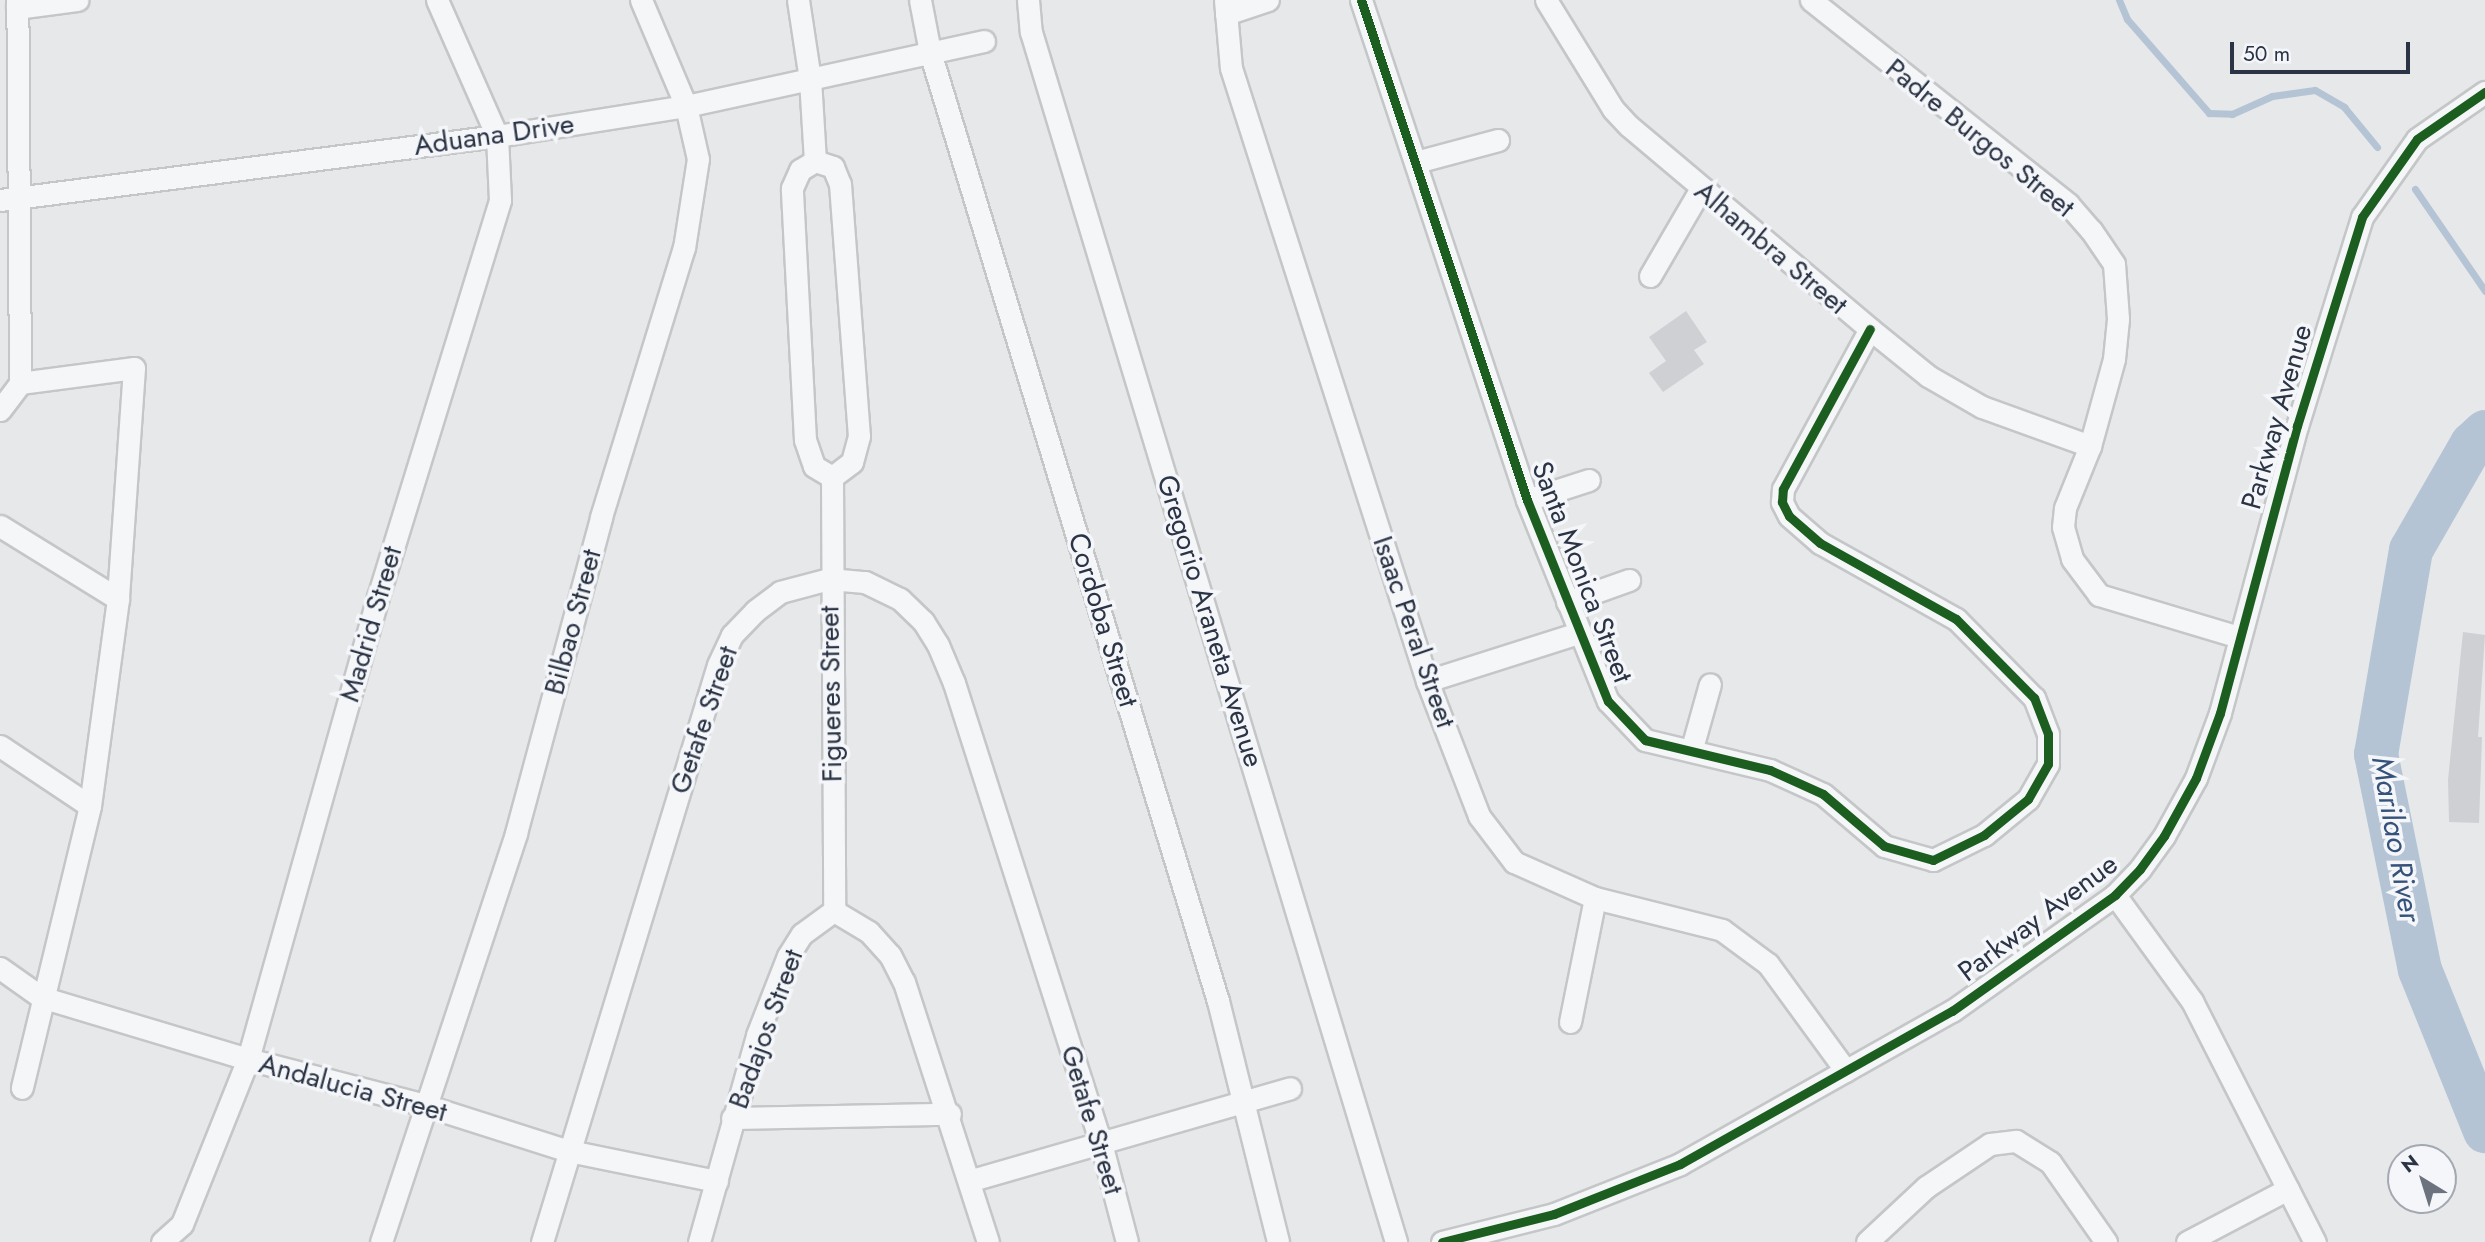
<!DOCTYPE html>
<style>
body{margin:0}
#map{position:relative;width:2485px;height:1242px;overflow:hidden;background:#e6e8ea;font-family:Jost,sans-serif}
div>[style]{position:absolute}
.stream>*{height:7px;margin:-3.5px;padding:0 3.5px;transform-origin:3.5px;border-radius:3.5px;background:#b4c4d5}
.river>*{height:44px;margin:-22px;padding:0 22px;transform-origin:22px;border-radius:22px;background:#b4c4d5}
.building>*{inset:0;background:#ced0d3}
.roads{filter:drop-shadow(2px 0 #c4c6c8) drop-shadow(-2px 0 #c4c6c8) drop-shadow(0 2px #c4c6c8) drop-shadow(0 -2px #c4c6c8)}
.minor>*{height:21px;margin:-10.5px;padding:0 10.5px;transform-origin:10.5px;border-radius:10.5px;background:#f5f6f7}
.cycleway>*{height:9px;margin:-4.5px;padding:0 4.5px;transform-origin:4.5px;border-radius:4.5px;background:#1b5e20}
span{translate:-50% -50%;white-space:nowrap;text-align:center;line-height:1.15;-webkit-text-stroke:7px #f4f6f9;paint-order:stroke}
.street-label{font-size:28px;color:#2b3445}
.water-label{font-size:30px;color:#34527a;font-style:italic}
.north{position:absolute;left:2387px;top:1144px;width:70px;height:70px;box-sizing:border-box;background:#f4f6f9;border:2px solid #a4a8b1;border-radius:50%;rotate:322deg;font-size:19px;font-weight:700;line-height:28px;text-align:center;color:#2b3445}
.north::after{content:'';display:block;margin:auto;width:24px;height:32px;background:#6c737f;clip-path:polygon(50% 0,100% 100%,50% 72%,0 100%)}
.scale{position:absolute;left:2230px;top:42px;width:180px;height:32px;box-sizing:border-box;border:4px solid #2b3445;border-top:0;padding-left:9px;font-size:21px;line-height:24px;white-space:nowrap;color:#2b3445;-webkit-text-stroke:5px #f4f6f9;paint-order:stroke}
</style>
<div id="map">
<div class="stream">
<i style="left:2119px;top:0;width:21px;rotate:67deg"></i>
<i style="left:2127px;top:19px;width:125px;rotate:48.9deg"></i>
<i style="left:2209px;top:113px;width:23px;rotate:2deg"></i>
<i style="left:2232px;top:114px;width:44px;rotate:-24.2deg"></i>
<i style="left:2272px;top:96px;width:43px;rotate:-7.9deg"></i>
<i style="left:2315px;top:90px;width:34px;rotate:30deg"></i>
<i style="left:2344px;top:107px;width:52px;rotate:50.5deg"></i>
<i style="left:2415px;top:189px;width:124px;rotate:55.5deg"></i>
</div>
<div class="river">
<i style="left:2485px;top:432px;width:18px;rotate:137deg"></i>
<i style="left:2472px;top:444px;width:122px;rotate:119.9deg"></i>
<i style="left:2411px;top:550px;width:207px;rotate:99.7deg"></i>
<i style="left:2376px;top:754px;width:220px;rotate:78.5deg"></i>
<i style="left:2420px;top:970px;width:174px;rotate:68deg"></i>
</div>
<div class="building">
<i style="clip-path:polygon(1686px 311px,1707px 342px,1694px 350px,1704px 364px,1663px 392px,1649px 373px,1666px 361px,1649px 337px)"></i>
<i style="clip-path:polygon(2463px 632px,2485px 635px,2478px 737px,2482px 737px,2479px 823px,2449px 822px,2448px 780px)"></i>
</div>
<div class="roads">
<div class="minor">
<i style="left:798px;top:0;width:80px;rotate:81.4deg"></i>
<i style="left:810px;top:79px;width:82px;rotate:86.5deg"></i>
<i style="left:920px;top:0;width:53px;rotate:79.1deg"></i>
<i style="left:930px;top:52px;width:992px;rotate:73.12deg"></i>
<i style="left:1218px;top:1001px;width:248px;rotate:76deg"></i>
<i style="left:1028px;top:0;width:32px;rotate:85deg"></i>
<i style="left:1031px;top:32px;width:1264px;rotate:73.21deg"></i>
<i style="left:1225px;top:0;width:68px;rotate:85deg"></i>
<i style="left:1231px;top:68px;width:644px;rotate:72.27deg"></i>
<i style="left:1427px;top:681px;width:145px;rotate:68.9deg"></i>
<i style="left:1479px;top:816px;width:58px;rotate:52.7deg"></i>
<i style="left:1514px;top:862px;width:89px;rotate:24deg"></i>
<i style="left:1595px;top:898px;width:131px;rotate:14.1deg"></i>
<i style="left:1722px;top:930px;width:57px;rotate:36.5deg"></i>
<i style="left:1768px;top:964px;width:132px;rotate:53.9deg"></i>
<i style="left:1361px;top:0;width:527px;rotate:71.63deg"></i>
<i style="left:1527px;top:500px;width:217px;rotate:68.1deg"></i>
<i style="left:1608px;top:701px;width:54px;rotate:46.5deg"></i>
<i style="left:1645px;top:740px;width:129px;rotate:13.5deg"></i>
<i style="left:1770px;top:770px;width:58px;rotate:24.4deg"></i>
<i style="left:1823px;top:794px;width:80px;rotate:40.4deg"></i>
<i style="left:1884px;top:846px;width:51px;rotate:15.9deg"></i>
<i style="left:1933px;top:860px;width:57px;rotate:-26.1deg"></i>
<i style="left:1984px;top:835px;width:57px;rotate:-39.3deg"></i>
<i style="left:2028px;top:799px;width:40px;rotate:-60.3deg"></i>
<i style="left:2048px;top:764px;width:30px;rotate:-90deg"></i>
<i style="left:2048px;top:734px;width:39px;rotate:-111deg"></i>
<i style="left:2034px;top:698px;width:111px;rotate:-134.6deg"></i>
<i style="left:1956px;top:619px;width:156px;rotate:-150.8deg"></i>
<i style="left:1820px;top:543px;width:41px;rotate:-138.9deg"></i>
<i style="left:1789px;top:516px;width:16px;rotate:-117deg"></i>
<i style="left:1782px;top:502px;width:13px;rotate:-86deg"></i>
<i style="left:1783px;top:489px;width:182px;rotate:-61.5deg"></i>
<i style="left:1546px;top:0;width:128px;rotate:58.4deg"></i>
<i style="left:1613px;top:109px;width:23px;rotate:47deg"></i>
<i style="left:1629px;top:126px;width:315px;rotate:40.1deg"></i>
<i style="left:1870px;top:329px;width:75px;rotate:39deg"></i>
<i style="left:1928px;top:376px;width:62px;rotate:29.9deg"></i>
<i style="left:1982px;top:407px;width:115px;rotate:19.9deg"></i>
<i style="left:1811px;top:0;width:328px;rotate:38.4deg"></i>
<i style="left:2068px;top:204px;width:35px;rotate:49deg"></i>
<i style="left:2091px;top:230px;width:41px;rotate:55.9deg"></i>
<i style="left:2114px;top:264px;width:55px;rotate:85.8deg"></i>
<i style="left:2118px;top:319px;width:40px;rotate:95.7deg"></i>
<i style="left:2114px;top:359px;width:90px;rotate:105.4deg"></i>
<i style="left:2090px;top:446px;width:67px;rotate:112deg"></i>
<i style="left:2065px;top:508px;width:19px;rotate:96deg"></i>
<i style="left:2063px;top:527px;width:33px;rotate:74deg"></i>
<i style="left:2072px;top:559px;width:45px;rotate:53.1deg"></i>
<i style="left:2099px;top:595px;width:146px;rotate:16.7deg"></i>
<i style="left:17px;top:8px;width:61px;rotate:-7.6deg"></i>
<i style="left:1226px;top:14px;width:44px;rotate:-18.4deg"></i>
<i style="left:815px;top:161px;width:19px;rotate:18deg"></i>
<i style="left:833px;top:167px;width:18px;rotate:68deg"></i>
<i style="left:840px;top:184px;width:253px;rotate:85.7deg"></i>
<i style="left:859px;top:436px;width:27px;rotate:105deg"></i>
<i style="left:852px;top:462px;width:25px;rotate:143deg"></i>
<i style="left:832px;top:477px;width:21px;rotate:-149deg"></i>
<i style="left:814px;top:466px;width:28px;rotate:-109deg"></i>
<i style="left:805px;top:440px;width:252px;rotate:-93deg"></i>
<i style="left:792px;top:188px;width:20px;rotate:-66deg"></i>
<i style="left:800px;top:170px;width:17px;rotate:-31deg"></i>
<i style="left:1416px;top:162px;width:85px;rotate:-15deg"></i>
<i style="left:0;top:200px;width:501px;rotate:-7.34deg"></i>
<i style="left:497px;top:136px;width:191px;rotate:-9deg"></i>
<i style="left:686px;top:106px;width:305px;rotate:-12.3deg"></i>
<i style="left:1650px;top:276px;width:99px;rotate:-59.8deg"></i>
<i style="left:20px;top:383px;width:115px;rotate:-7.5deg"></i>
<i style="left:134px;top:368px;width:232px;rotate:94deg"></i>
<i style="left:118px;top:599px;width:209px;rotate:97.7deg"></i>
<i style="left:90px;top:806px;width:290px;rotate:103.6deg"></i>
<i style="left:0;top:410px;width:34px;rotate:-53deg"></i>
<i style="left:20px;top:383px;width:383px;rotate:-90.4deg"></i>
<i style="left:832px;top:477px;width:434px;rotate:89.7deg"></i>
<i style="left:1527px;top:500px;width:65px;rotate:-17.9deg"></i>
<i style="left:0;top:526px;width:139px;rotate:31.7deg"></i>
<i style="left:1567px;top:602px;width:66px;rotate:-19.5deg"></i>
<i style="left:1427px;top:681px;width:158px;rotate:-17.6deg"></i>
<i style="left:0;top:746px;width:108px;rotate:33.7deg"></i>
<i style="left:1692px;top:748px;width:66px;rotate:-74.3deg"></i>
<i style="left:2115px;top:895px;width:131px;rotate:54deg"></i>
<i style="left:2192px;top:1001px;width:271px;rotate:63deg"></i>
<i style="left:834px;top:911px;width:41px;rotate:31deg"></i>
<i style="left:869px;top:932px;width:31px;rotate:48deg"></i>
<i style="left:890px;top:955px;width:30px;rotate:63deg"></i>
<i style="left:904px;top:982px;width:273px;rotate:72.1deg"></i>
<i style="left:0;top:968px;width:50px;rotate:35.3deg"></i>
<i style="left:41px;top:997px;width:216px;rotate:16.7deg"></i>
<i style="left:248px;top:1059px;width:182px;rotate:14.6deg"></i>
<i style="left:424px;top:1105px;width:152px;rotate:17.6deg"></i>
<i style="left:569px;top:1151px;width:151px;rotate:11.5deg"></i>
<i style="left:1570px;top:1022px;width:126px;rotate:-78.6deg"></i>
<i style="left:732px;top:1118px;width:218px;rotate:-1.1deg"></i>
<i style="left:972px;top:1180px;width:331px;rotate:-16.1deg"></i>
<i style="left:162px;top:1242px;width:27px;rotate:-42deg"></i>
<i style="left:182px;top:1224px;width:178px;rotate:-68.2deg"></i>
<i style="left:248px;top:1059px;width:480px;rotate:-74.3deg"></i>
<i style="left:378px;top:597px;width:415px;rotate:-72.9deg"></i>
<i style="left:500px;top:200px;width:64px;rotate:-92.7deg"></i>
<i style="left:497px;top:136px;width:149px;rotate:-113.8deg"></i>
<i style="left:381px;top:1242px;width:431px;rotate:-71.7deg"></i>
<i style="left:516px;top:833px;width:327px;rotate:-74.9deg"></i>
<i style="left:601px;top:517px;width:282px;rotate:-72.9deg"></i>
<i style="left:684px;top:248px;width:90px;rotate:-81.1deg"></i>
<i style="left:698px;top:159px;width:54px;rotate:-102.8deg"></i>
<i style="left:686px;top:106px;width:115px;rotate:-113deg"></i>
<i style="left:542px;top:1242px;width:603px;rotate:-73.04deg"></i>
<i style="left:718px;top:665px;width:33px;rotate:-65deg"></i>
<i style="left:732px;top:635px;width:33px;rotate:-46deg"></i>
<i style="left:755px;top:611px;width:31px;rotate:-37deg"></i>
<i style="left:780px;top:592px;width:51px;rotate:-14.9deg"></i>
<i style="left:829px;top:579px;width:36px;rotate:5deg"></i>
<i style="left:865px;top:582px;width:39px;rotate:26deg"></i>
<i style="left:900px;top:599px;width:32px;rotate:44deg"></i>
<i style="left:923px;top:621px;width:28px;rotate:58deg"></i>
<i style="left:938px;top:645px;width:41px;rotate:67.2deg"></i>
<i style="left:954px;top:683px;width:483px;rotate:72.3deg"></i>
<i style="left:1101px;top:1143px;width:102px;rotate:75.3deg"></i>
<i style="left:699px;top:1242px;width:215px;rotate:-74.3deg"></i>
<i style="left:757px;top:1035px;width:85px;rotate:-68.6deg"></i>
<i style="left:788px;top:956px;width:26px;rotate:-58deg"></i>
<i style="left:802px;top:934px;width:39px;rotate:-36deg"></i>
<i style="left:1442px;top:1242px;width:115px;rotate:-14deg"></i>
<i style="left:1554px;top:1214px;width:136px;rotate:-21.6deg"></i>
<i style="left:1680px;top:1164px;width:312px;rotate:-29.4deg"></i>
<i style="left:1952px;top:1011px;width:200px;rotate:-35.4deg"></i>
<i style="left:2115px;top:895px;width:36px;rotate:-46deg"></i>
<i style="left:2140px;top:869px;width:41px;rotate:-54deg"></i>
<i style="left:2164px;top:836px;width:66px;rotate:-61.1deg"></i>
<i style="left:2196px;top:778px;width:69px;rotate:-69.7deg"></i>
<i style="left:2220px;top:713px;width:297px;rotate:-75deg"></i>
<i style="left:2297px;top:426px;width:219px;rotate:-72.7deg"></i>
<i style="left:2362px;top:217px;width:95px;rotate:-54.8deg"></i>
<i style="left:2417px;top:139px;width:83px;rotate:-34.7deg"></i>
<i style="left:1867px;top:1242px;width:81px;rotate:-43deg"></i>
<i style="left:1926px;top:1187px;width:77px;rotate:-33.9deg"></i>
<i style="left:1990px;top:1144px;width:26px;rotate:-7deg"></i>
<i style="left:2016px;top:1141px;width:40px;rotate:32deg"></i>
<i style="left:2050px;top:1162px;width:98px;rotate:55deg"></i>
<i style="left:2187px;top:1242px;width:114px;rotate:-27.7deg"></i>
</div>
</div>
<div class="cycleway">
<i style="left:1361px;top:0;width:527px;rotate:71.63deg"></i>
<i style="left:1527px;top:500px;width:217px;rotate:68.1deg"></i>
<i style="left:1608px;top:701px;width:54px;rotate:46.5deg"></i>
<i style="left:1645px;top:740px;width:129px;rotate:13.5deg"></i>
<i style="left:1770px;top:770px;width:58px;rotate:24.4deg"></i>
<i style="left:1823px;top:794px;width:80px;rotate:40.4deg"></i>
<i style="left:1884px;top:846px;width:51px;rotate:15.9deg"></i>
<i style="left:1933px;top:860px;width:57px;rotate:-26.1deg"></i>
<i style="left:1984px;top:835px;width:57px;rotate:-39.3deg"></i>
<i style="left:2028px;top:799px;width:40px;rotate:-60.3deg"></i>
<i style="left:2048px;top:764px;width:30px;rotate:-90deg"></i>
<i style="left:2048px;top:734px;width:39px;rotate:-111deg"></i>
<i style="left:2034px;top:698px;width:111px;rotate:-134.6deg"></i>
<i style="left:1956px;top:619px;width:156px;rotate:-150.8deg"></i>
<i style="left:1820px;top:543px;width:41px;rotate:-138.9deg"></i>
<i style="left:1789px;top:516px;width:16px;rotate:-117deg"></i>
<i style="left:1782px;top:502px;width:13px;rotate:-86deg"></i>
<i style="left:1783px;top:489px;width:182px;rotate:-61.5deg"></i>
<i style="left:1442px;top:1242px;width:115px;rotate:-14deg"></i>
<i style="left:1554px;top:1214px;width:136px;rotate:-21.6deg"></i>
<i style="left:1680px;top:1164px;width:312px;rotate:-29.4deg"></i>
<i style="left:1952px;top:1011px;width:200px;rotate:-35.4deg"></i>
<i style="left:2115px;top:895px;width:36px;rotate:-46deg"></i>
<i style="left:2140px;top:869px;width:41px;rotate:-54deg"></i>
<i style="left:2164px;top:836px;width:66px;rotate:-61.1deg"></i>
<i style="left:2196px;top:778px;width:69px;rotate:-69.7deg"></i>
<i style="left:2220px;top:713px;width:297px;rotate:-75deg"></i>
<i style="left:2297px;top:426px;width:219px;rotate:-72.7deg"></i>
<i style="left:2362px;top:217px;width:95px;rotate:-54.8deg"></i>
<i style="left:2417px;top:139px;width:83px;rotate:-34.7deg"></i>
</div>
<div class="street-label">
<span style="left:494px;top:135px;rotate:-8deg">Aduana Drive</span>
<span style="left:1980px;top:138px;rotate:39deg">Padre Burgos Street</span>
<span style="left:1771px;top:248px;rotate:40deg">Alhambra Street</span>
<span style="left:2277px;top:417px;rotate:-74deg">Parkway Avenue</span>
<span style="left:1582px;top:572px;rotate:69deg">Santa Monica Street</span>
<span style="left:1103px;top:620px;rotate:73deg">Cordoba Street</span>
<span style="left:1210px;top:621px;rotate:73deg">Gregorio Araneta Avenue</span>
<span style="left:573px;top:622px;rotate:-75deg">Bilbao Street</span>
<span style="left:371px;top:624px;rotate:-74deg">Madrid Street</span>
<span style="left:1414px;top:632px;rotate:71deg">Isaac Peral Street</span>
<span style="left:831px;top:694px;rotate:-91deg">Figueres Street</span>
<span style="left:704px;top:720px;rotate:-71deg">Getafe Street</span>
<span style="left:2038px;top:918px;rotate:-37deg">Parkway Avenue</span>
<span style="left:766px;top:1029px;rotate:-70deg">Badajos Street</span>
<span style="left:353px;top:1088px;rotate:15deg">Andalucia Street</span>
<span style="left:1092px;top:1120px;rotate:73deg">Getafe Street</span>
</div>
<div class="water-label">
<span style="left:2396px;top:839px;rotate:80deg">Marilao River</span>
</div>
<div class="north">N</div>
<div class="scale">50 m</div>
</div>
